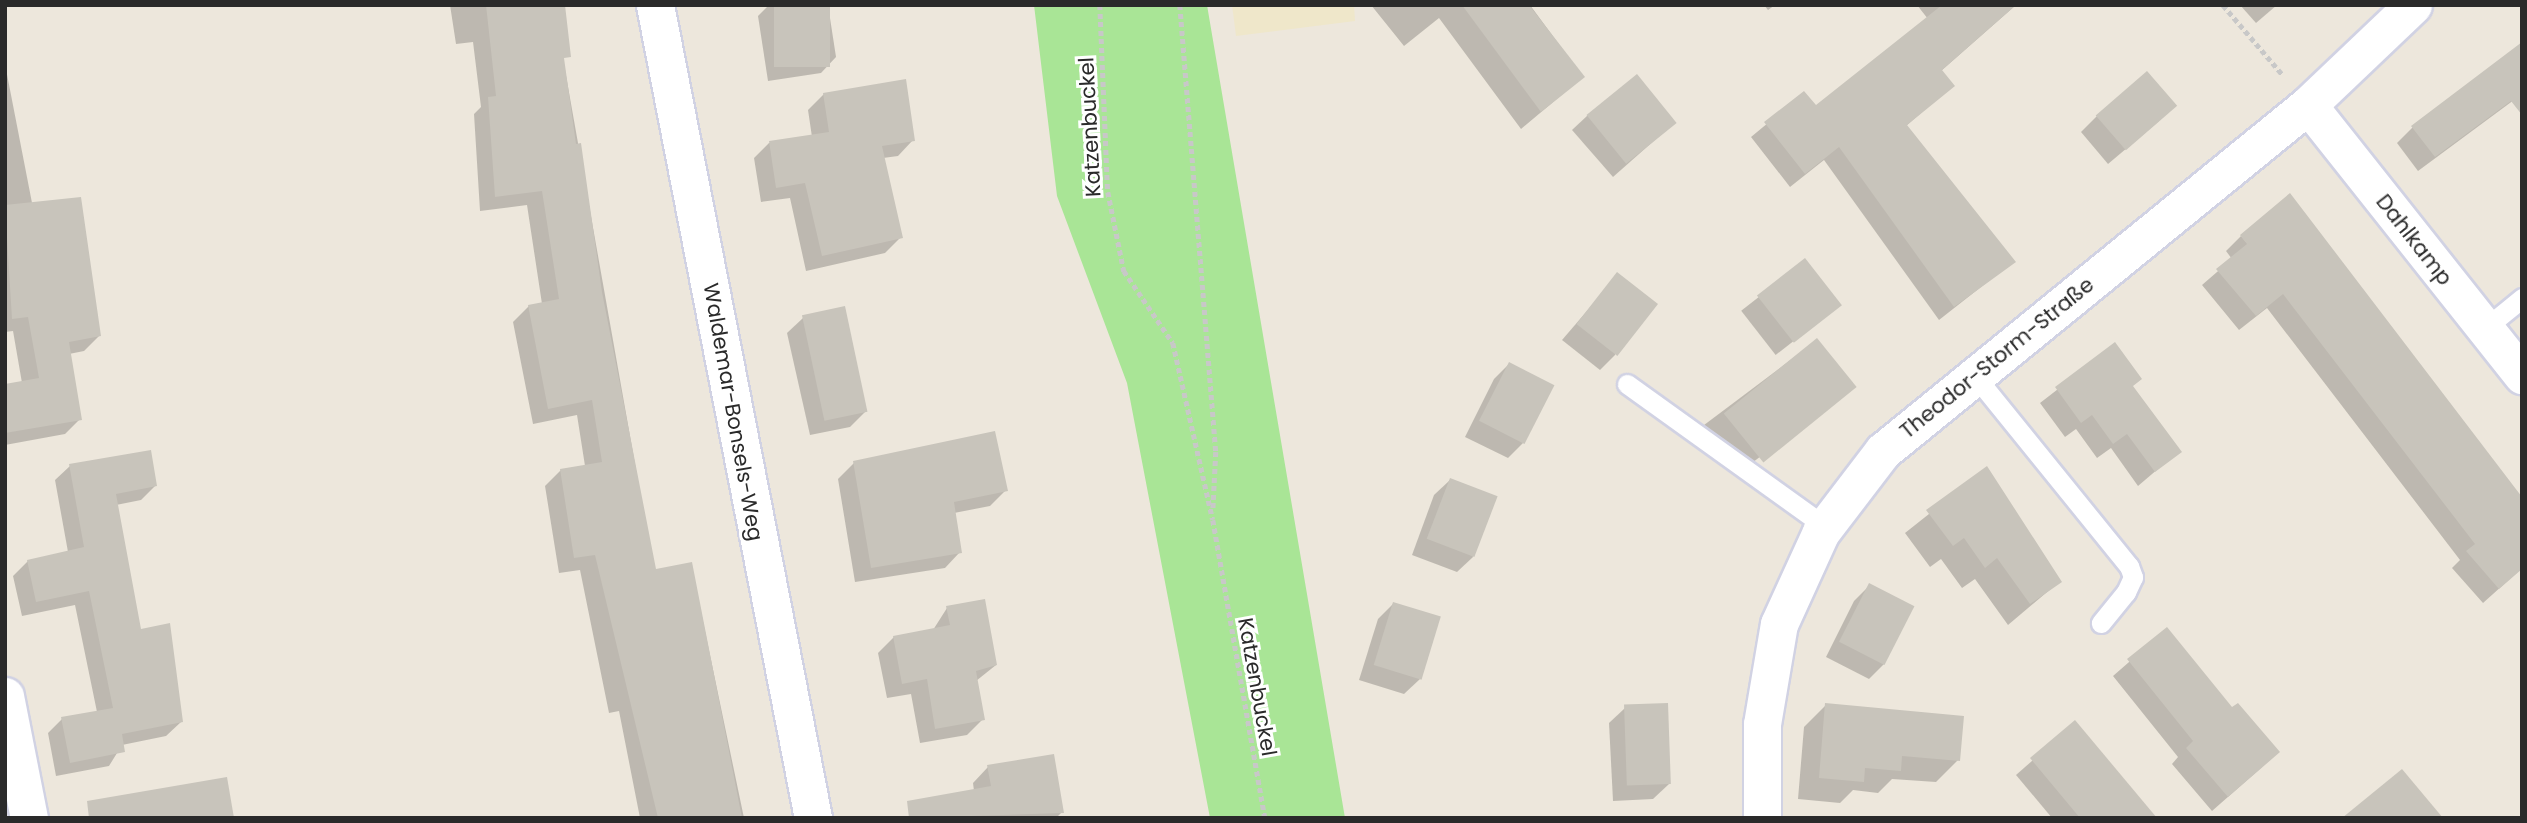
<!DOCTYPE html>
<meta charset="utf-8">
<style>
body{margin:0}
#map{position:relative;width:2527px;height:823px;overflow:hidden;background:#ede7dc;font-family:Poppins,sans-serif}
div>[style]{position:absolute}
.education>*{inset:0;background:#efe7ca}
.green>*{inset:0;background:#a9e596}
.shadow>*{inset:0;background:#0003;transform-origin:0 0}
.building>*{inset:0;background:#c8c4bb;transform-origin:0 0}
.path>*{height:4.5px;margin-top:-2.25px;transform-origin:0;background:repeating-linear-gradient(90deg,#c8c8c8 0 5px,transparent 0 8.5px)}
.roads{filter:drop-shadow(2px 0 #d1d2e3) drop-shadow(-2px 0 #d1d2e3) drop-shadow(0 2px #d1d2e3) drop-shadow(0 -2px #d1d2e3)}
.service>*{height:19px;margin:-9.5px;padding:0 9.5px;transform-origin:9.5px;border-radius:9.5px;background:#fff}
.minor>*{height:37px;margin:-18.5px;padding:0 18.5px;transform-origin:18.5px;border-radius:18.5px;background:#fff}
span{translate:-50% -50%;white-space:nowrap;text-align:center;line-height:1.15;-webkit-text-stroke:6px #fff;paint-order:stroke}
.street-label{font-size:21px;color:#2a2a2a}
.frame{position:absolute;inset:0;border:7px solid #2a2a2a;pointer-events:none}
</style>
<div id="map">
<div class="education">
<i style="clip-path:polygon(1232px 5px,1354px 5px,1355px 21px,1236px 36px)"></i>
</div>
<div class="green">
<i style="clip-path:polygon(1034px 5px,1207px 5px,1345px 818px,1210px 818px,1127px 383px,1057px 196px)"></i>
</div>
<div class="shadow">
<i style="clip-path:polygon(450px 5px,538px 5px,559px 36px,654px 571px,691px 564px,744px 818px,640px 818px,619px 711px,609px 713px,580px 570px,559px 573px,545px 486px,561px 470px,585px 466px,577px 415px,533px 424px,513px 322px,529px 306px,542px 304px,527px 205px,480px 211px,474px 114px,481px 107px,473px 42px,456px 44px)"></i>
<i style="clip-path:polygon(769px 5px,828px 5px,836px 57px,821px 73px,768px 81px,758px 16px)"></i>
<i style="clip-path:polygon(1371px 5px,1530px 5px,1583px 77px,1521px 129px,1439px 18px,1404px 46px)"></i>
<i style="clip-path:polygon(1764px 5px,1775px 5px,1768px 10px)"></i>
<i style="clip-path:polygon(1917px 5px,2016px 5px,1941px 71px,1952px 86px,1906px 126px,2014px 261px,1939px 320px,1824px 160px,1790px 187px,1751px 137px,1804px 93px,1816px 108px,1928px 19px)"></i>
<i style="clip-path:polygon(2240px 5px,2277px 5px,2256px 23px)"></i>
<i style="clip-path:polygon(5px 64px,33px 208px,99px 336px,84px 351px,69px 354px,80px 419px,65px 434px,5px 445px,5px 386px,22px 383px,13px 331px,5px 332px)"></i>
<i style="clip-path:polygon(824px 94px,913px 140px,898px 156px,883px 158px,901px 237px,885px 253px,806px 271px,790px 198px,761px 202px,754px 158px,769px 143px,812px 137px,808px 110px)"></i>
<i style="clip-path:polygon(2522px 94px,2418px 171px,2397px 143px,2413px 127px)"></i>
<i style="clip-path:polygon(1588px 115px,1674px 123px,1613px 177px,1572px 130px)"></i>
<i style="clip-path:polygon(2097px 116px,2159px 121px,2108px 164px,2081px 132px)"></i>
<i style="clip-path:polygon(2241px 236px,2522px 568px,2483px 603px,2452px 568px,2460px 560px,2267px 308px,2239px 330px,2202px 285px,2232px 259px,2226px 251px)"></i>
<i style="left:1805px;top:261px;width:56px;height:81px;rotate:52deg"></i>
<i style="clip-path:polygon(1618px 275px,1615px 355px,1600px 370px,1562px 340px)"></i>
<i style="clip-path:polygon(803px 318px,866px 411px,850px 427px,810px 435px,787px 333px)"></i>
<i style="left:1817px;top:340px;width:59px;height:141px;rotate:53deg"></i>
<i style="clip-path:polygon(2115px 345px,2132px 387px,2179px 451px,2138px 486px,2111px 448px,2097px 458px,2076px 429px,2065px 437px,2040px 403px)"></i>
<i style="clip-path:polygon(1509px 364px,1524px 442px,1508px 458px,1465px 437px,1494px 379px)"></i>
<i style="clip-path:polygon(854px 463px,1006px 490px,990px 506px,954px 513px,960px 552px,945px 568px,855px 582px,838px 479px)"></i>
<i style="clip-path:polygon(70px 466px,155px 486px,141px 500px,116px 505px,140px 631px,181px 722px,166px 736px,122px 745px,109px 766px,56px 776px,48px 733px,62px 719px,97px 712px,75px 605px,22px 616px,13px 576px,28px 561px,68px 552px,55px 480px)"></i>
<i style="clip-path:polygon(1987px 468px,2059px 582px,2008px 625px,1975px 579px,1962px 588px,1941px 559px,1930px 567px,1905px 533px)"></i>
<i style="clip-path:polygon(1450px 480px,1473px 557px,1457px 572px,1412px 555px,1434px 495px)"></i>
<i style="clip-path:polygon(1870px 585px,1884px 664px,1869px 679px,1826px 657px,1854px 601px)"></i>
<i style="clip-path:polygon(1393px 604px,1420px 679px,1404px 694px,1359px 680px,1378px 619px)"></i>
<i style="clip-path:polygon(947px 608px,996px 665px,976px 681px,983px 719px,967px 735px,920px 743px,911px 694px,887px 698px,878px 653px,894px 637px,933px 630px)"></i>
<i style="clip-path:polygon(2167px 629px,2262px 767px,2212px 811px,2172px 764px,2178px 757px,2113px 676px)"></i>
<i style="clip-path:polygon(1826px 705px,1958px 760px,1936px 782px,1892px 779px,1878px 793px,1853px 790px,1840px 803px,1798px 799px,1804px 727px)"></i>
<i style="clip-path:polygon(1625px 708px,1669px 784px,1653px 799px,1613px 801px,1609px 723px)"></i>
<i style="clip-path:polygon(2075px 723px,2140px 818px,2052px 818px,2016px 775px)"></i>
<i style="clip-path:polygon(988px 767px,1062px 812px,1056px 818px,908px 818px,924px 800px,974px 791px,973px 783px)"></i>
</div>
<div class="building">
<i style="clip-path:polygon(486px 5px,565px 5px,571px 57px,564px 58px,576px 144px,581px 143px,602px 292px,656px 569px,692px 562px,742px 818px,658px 818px,595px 555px,574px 558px,560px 469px,602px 462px,592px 400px,548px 409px,528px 305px,559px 299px,542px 191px,495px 197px,488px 97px,496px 96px)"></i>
<i style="left:774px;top:5px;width:56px;height:62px"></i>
<i style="clip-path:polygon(1462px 5px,1529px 5px,1585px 77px,1541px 112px)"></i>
<i style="clip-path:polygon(1942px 5px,2016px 5px,1942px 70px,1955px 86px,1907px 125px,2016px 262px,1954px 307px,1839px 147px,1805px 174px,1764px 122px,1804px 91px,1816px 105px)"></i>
<i style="clip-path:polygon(2522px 42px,2522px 115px,2511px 101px,2435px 157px,2411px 126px)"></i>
<i style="left:2147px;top:71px;width:46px;height:68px;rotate:49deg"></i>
<i style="left:1637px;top:74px;width:63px;height:65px;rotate:51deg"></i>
<i style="clip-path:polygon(906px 79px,915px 141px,882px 146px,903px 238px,822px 256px,805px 183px,776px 188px,769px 141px,829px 132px,823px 93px)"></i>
<i style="clip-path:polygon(2290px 193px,2522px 497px,2522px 569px,2499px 589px,2466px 551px,2475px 544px,2283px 294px,2256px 316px,2216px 269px,2247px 244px,2240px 235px)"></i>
<i style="clip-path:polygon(81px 197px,101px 336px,69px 342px,82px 420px,5px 433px,5px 384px,39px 378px,28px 317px,12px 319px,5px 205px)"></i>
<i style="left:1805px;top:258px;width:60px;height:61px;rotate:52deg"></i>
<i style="left:1617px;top:272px;width:52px;height:66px;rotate:38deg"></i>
<i style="left:845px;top:306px;width:108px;height:44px;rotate:78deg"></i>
<i style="left:1817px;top:338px;width:63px;height:120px;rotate:51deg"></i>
<i style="clip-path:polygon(2115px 342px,2142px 379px,2133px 386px,2182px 452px,2155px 472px,2127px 434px,2113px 444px,2092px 415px,2081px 423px,2055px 387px)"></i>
<i style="left:1509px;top:362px;width:51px;height:66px;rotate:27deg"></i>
<i style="clip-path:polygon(995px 431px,1008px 491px,954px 502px,962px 553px,871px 568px,853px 461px)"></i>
<i style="clip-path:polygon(151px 450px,157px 486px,116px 494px,141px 629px,170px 623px,183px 722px,122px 734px,125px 752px,70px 763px,61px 717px,113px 708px,89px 591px,36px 602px,27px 560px,84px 547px,69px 464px)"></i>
<i style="clip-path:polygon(1987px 466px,2062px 582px,2030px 604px,1997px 558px,1985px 568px,1964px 538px,1953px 546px,1926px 510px)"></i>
<i style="left:1450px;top:478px;width:51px;height:65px;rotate:21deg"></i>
<i style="left:1869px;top:583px;width:51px;height:66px;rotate:27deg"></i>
<i style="clip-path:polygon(985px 599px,997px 665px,976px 671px,985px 720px,935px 729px,927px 679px,902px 684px,893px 636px,950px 625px,946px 606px)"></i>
<i style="left:1393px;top:602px;width:50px;height:66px;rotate:17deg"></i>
<i style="clip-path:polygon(2167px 627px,2232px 707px,2238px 703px,2280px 752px,2228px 797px,2186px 748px,2193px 741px,2127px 659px)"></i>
<i style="left:1668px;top:703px;width:81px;height:44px;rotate:88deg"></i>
<i style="clip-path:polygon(1825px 703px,1964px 716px,1960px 761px,1902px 756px,1901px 771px,1865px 768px,1864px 782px,1819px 778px)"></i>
<i style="clip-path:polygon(2075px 720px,2157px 818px,2080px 818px,2030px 758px)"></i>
<i style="clip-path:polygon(1054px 754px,1064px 813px,909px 818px,907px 801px,991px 786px,987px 765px)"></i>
<i style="clip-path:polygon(2402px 769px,2443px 818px,2342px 818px)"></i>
<i style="clip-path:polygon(227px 777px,234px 818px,89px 818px,87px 801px)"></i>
</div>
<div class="path">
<i style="left:1100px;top:5px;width:187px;rotate:87.6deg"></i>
<i style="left:1108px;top:192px;width:81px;rotate:78.6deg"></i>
<i style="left:1124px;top:271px;width:87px;rotate:55.8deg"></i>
<i style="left:1173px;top:343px;width:181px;rotate:77.3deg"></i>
<i style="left:1213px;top:520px;width:303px;rotate:80.1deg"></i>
<i style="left:1180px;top:5px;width:448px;rotate:85.4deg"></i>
<i style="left:1216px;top:452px;width:60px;rotate:92.9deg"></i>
<i style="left:2223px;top:5px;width:92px;rotate:49.4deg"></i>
</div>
<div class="roads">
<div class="service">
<i style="left:2484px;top:329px;width:49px;rotate:-39.2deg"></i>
<i style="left:1975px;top:376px;width:245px;rotate:51deg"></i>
<i style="left:2129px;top:566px;width:12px;rotate:70deg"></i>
<i style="left:2133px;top:577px;width:17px;rotate:115deg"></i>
<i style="left:2126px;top:592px;width:40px;rotate:129deg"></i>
<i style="left:1627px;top:384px;width:245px;rotate:35.7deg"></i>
</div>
<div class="minor">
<i style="left:655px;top:5px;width:828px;rotate:79deg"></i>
<i style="left:2308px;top:105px;width:345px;rotate:51.6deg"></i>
<i style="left:5px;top:696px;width:124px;rotate:78.9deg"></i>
<i style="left:1762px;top:818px;width:94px;rotate:-90deg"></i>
<i style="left:1762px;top:724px;width:101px;rotate:-80.4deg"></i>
<i style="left:1779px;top:624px;width:101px;rotate:-65.5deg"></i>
<i style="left:1821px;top:532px;width:102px;rotate:-52.6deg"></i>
<i style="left:1883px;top:451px;width:548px;rotate:-39.15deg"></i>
<i style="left:2308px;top:105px;width:145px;rotate:-43.6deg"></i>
</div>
</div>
<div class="street-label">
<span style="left:1090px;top:127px;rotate:-93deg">Katzenbuckel</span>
<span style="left:2414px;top:240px;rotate:52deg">Dahlkamp</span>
<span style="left:1997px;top:358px;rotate:-39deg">Theodor-Storm-Straße</span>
<span style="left:733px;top:412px;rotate:80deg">Waldemar-Bonsels-Weg</span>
<span style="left:1257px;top:687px;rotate:80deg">Katzenbuckel</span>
</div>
<div class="frame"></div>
</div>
